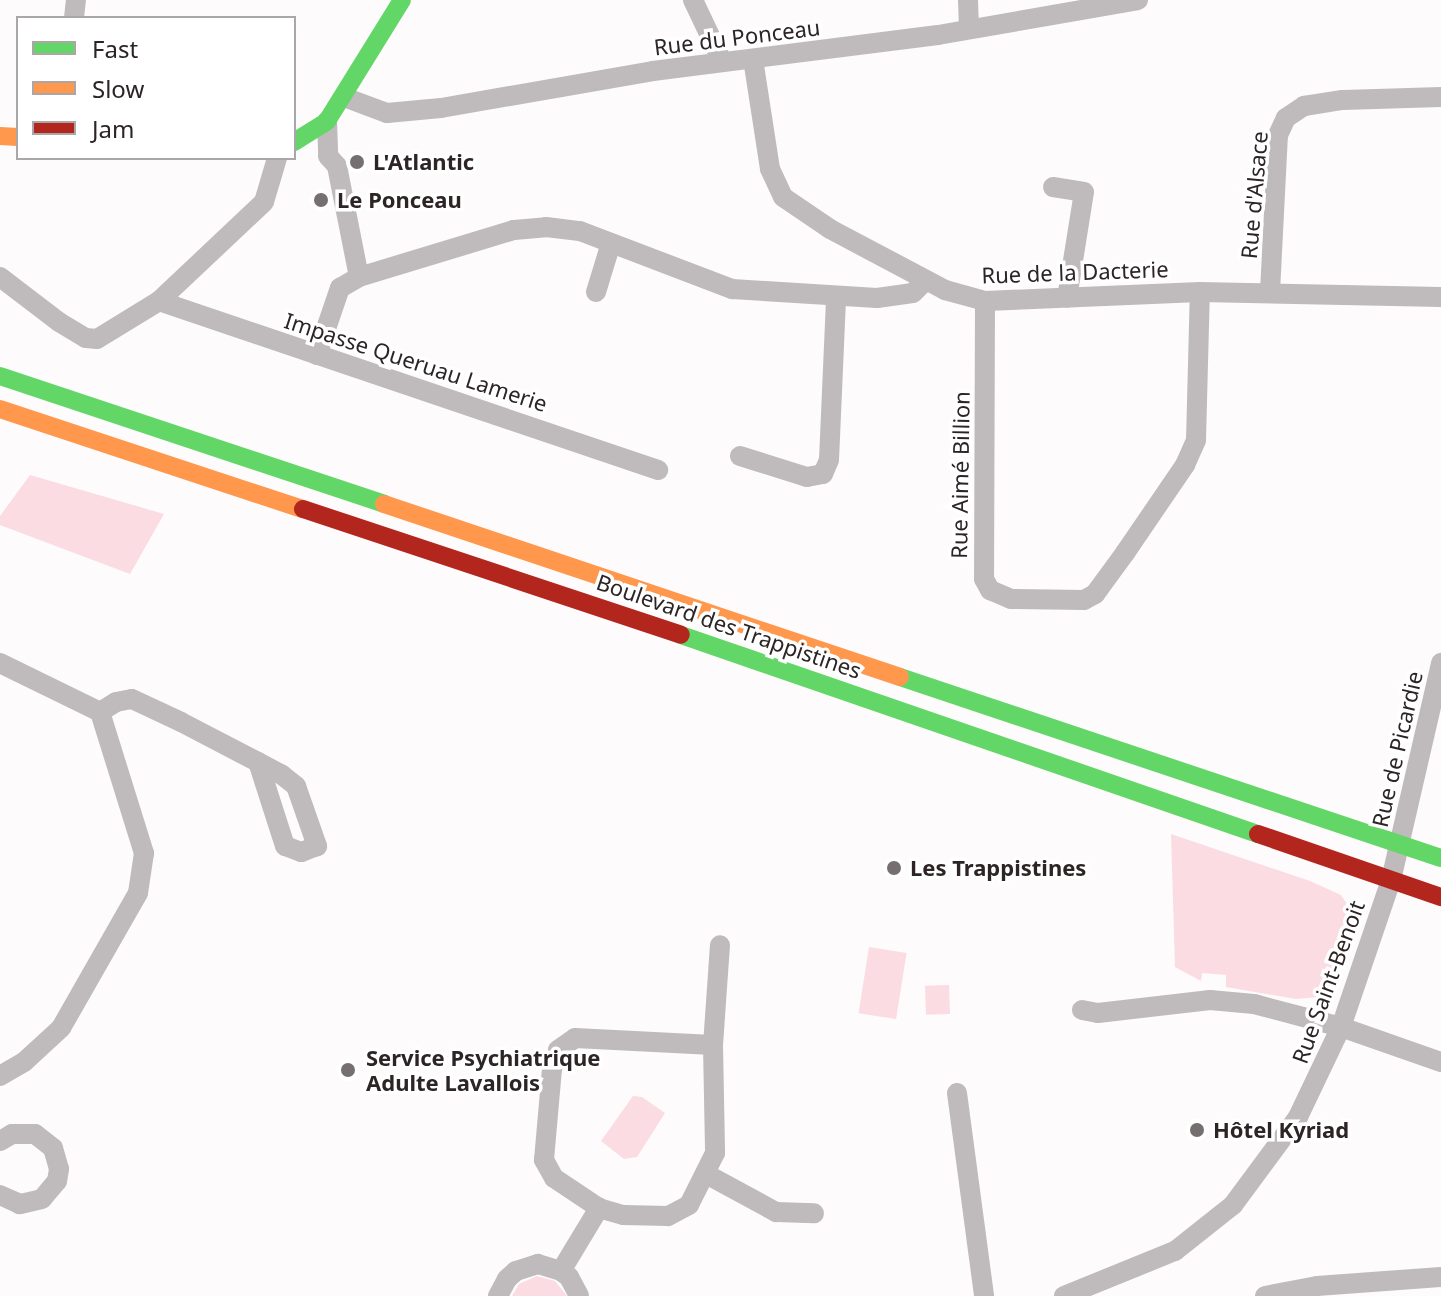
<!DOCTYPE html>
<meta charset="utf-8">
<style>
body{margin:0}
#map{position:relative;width:1441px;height:1296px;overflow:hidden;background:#fdfbfb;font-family:"Noto Sans",sans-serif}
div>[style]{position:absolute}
.green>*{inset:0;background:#fbdce2;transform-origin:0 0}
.street>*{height:20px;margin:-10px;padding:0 10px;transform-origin:10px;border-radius:10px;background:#bfbbbc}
.fast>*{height:18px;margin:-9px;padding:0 9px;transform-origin:9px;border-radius:9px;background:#63d668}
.slow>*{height:18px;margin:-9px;padding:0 9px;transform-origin:9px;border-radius:9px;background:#ff974d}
.jam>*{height:18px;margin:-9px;padding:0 9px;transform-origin:9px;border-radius:9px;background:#b3261e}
.dots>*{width:22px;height:22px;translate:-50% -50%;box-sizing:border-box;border:4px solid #fff;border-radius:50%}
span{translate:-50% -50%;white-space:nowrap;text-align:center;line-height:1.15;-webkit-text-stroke:7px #fff;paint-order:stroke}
.street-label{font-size:22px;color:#2c2425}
.poi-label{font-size:22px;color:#2c2425;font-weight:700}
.left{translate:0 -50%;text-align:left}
.legend{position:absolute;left:16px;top:16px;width:280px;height:144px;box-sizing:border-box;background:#fff;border:2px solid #aba7a8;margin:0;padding:10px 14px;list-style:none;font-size:24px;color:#2c2425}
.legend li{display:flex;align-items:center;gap:16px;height:40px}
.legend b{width:40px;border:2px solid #aba7a8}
</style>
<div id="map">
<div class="green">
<i style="clip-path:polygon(30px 475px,164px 514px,130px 574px,0 525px,0 516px)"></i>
<i style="clip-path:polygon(1171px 834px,1310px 881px,1341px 895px,1353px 913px,1353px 926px,1330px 990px,1319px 997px,1296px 999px,1226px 987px,1226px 975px,1202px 973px,1201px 981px,1175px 967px)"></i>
<i style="left:869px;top:947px;width:38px;height:67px;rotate:9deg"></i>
<i style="left:949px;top:985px;width:29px;height:24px;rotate:88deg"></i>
<i style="clip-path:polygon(633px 1096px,642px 1097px,665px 1113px,637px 1157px,624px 1159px,601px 1141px)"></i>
<i style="clip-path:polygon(537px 1276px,555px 1281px,567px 1296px,512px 1296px,519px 1284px)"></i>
</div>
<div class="street">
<i style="left:693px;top:0;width:68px;rotate:64.6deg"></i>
<i style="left:968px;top:0;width:29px;rotate:88deg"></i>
<i style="left:74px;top:18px;width:18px;rotate:-84deg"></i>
<i style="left:753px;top:59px;width:111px;rotate:81.2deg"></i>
<i style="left:770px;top:169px;width:31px;rotate:65deg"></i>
<i style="left:783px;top:197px;width:57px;rotate:34.2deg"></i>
<i style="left:830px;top:229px;width:130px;rotate:27.9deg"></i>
<i style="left:945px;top:290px;width:41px;rotate:15.4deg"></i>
<i style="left:985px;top:301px;width:215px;rotate:-2.4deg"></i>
<i style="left:1200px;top:292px;width:241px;rotate:1.2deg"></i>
<i style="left:344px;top:97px;width:46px;rotate:20.4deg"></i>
<i style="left:387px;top:113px;width:54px;rotate:-5.3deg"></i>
<i style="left:441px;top:108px;width:215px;rotate:-9.9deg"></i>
<i style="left:653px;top:71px;width:287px;rotate:-7.2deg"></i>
<i style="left:938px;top:35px;width:203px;rotate:-9.9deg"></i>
<i style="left:327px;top:121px;width:35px;rotate:88deg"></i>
<i style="left:328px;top:156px;width:13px;rotate:48deg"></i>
<i style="left:337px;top:166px;width:113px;rotate:78.8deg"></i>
<i style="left:1053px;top:187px;width:31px;rotate:9deg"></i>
<i style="left:1084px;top:192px;width:107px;rotate:99.1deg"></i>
<i style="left:0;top:277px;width:74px;rotate:37.3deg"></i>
<i style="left:59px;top:322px;width:31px;rotate:31deg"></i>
<i style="left:86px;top:338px;width:11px;rotate:5deg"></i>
<i style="left:97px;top:339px;width:73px;rotate:-31.5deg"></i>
<i style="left:159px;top:301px;width:144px;rotate:-43.3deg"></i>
<i style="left:264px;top:202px;width:46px;rotate:-73.5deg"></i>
<i style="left:596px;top:292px;width:51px;rotate:-73deg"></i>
<i style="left:1270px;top:292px;width:157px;rotate:-87.1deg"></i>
<i style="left:1278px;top:135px;width:19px;rotate:-65deg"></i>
<i style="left:1286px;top:118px;width:22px;rotate:-34deg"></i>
<i style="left:1304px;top:106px;width:39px;rotate:-9deg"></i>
<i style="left:1343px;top:100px;width:98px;rotate:-1.8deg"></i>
<i style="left:159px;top:301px;width:527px;rotate:18.71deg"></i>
<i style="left:985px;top:301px;width:278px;rotate:90.2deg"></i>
<i style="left:984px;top:579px;width:13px;rotate:61deg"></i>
<i style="left:990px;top:590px;width:23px;rotate:23deg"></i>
<i style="left:1011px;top:599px;width:73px;rotate:0.8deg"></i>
<i style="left:1084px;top:600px;width:13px;rotate:-29deg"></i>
<i style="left:1095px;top:594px;width:51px;rotate:-53.8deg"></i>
<i style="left:1125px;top:553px;width:107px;rotate:-55.7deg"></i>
<i style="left:1185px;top:465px;width:27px;rotate:-66deg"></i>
<i style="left:1196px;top:440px;width:148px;rotate:-88.5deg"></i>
<i style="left:317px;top:355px;width:71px;rotate:-71.1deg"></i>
<i style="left:340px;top:288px;width:22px;rotate:-30deg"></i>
<i style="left:359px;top:277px;width:162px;rotate:-16.9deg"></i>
<i style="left:514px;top:230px;width:32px;rotate:-5deg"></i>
<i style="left:546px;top:227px;width:34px;rotate:7deg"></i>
<i style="left:580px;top:231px;width:163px;rotate:20.9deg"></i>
<i style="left:732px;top:289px;width:145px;rotate:3.6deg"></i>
<i style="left:877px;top:298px;width:36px;rotate:-8deg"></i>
<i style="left:913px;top:293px;width:17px;rotate:-45deg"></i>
<i style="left:740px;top:456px;width:70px;rotate:17.4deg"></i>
<i style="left:807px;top:477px;width:16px;rotate:-11deg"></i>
<i style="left:823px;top:474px;width:15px;rotate:-67deg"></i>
<i style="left:829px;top:460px;width:163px;rotate:-87.5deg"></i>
<i style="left:0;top:663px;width:111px;rotate:26.1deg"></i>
<i style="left:100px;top:712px;width:148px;rotate:72.7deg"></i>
<i style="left:144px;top:853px;width:40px;rotate:98.5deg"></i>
<i style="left:138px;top:893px;width:155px;rotate:119.7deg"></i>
<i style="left:61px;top:1028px;width:50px;rotate:137.4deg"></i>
<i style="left:24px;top:1062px;width:28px;rotate:150deg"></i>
<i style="left:100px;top:712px;width:19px;rotate:-32deg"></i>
<i style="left:116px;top:702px;width:16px;rotate:-11deg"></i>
<i style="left:132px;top:699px;width:54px;rotate:25.1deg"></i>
<i style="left:181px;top:722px;width:87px;rotate:27.5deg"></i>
<i style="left:258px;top:762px;width:27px;rotate:28deg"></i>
<i style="left:282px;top:775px;width:18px;rotate:38deg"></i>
<i style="left:296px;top:786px;width:64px;rotate:70.7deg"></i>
<i style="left:317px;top:846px;width:17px;rotate:159deg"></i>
<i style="left:301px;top:852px;width:17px;rotate:-159deg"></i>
<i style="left:285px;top:846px;width:88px;rotate:-107.8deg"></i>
<i style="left:1082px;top:1010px;width:16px;rotate:11deg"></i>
<i style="left:1098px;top:1013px;width:113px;rotate:-6.6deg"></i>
<i style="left:1210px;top:1000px;width:44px;rotate:5.2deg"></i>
<i style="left:1254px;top:1004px;width:90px;rotate:14.8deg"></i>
<i style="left:1341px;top:1027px;width:106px;rotate:19.3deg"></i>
<i style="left:575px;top:1038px;width:138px;rotate:2.9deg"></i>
<i style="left:713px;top:1045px;width:108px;rotate:88.9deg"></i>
<i style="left:715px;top:1153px;width:58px;rotate:116.6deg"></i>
<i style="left:689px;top:1205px;width:24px;rotate:152deg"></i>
<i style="left:668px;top:1216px;width:45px;rotate:-178.7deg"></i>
<i style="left:623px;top:1215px;width:25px;rotate:-164deg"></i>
<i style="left:599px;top:1208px;width:54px;rotate:-146.3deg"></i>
<i style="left:554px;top:1178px;width:21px;rotate:-119deg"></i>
<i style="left:544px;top:1160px;width:91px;rotate:-85deg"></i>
<i style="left:552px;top:1069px;width:20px;rotate:-72deg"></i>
<i style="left:558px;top:1050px;width:21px;rotate:-35deg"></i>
<i style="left:713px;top:1045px;width:100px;rotate:-86deg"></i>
<i style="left:957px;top:1093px;width:205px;rotate:82.4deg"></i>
<i style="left:0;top:1141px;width:14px;rotate:-30deg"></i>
<i style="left:12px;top:1134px;width:23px"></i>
<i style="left:35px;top:1134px;width:23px;rotate:38deg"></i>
<i style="left:53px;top:1148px;width:22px;rotate:74deg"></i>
<i style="left:59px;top:1169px;width:12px;rotate:99deg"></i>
<i style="left:57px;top:1181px;width:23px;rotate:130deg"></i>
<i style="left:42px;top:1199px;width:23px;rotate:167deg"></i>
<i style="left:20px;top:1204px;width:22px;rotate:-156deg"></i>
<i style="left:706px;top:1174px;width:80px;rotate:28.5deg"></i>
<i style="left:776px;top:1212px;width:38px;rotate:2deg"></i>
<i style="left:561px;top:1271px;width:74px;rotate:-58.9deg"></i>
<i style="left:498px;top:1296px;width:19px;rotate:-62deg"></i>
<i style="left:507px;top:1279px;width:12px;rotate:-42deg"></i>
<i style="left:516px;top:1271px;width:23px;rotate:-18deg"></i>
<i style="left:538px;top:1264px;width:24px;rotate:17deg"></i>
<i style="left:561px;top:1271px;width:10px;rotate:37deg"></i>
<i style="left:569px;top:1277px;width:21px;rotate:62deg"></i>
<i style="left:1064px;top:1296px;width:120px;rotate:-22.1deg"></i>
<i style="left:1175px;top:1251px;width:74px;rotate:-38.4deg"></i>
<i style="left:1233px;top:1205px;width:109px;rotate:-53.5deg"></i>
<i style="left:1298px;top:1117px;width:100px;rotate:-64.5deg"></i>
<i style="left:1341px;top:1027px;width:155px;rotate:-71.2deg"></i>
<i style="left:1391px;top:880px;width:223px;rotate:-77deg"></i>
<i style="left:1265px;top:1296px;width:53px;rotate:-10.9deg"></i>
<i style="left:1317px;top:1286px;width:124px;rotate:-4.2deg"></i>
</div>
<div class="fast">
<i style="left:294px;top:142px;width:39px;rotate:-32deg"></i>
<i style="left:327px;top:121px;width:142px;rotate:-58.2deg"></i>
<i style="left:0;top:376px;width:405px;rotate:18.4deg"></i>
<i style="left:681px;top:635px;width:610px;rotate:19.03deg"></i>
<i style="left:900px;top:677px;width:570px;rotate:18.5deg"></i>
</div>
<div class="slow">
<i style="left:0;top:136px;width:18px;rotate:3deg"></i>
<i style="left:0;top:409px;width:319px;rotate:18.3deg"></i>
<i style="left:384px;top:504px;width:544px;rotate:18.53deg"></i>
</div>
<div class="jam">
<i style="left:303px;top:509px;width:398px;rotate:18.4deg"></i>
<i style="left:1258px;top:834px;width:194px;rotate:19deg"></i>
</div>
<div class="dots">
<i style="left:357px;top:162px;background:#756f70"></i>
<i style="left:321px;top:200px;background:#756f70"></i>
<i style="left:894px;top:868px;background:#756f70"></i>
<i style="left:348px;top:1070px;background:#756f70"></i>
<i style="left:1197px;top:1130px;background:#756f70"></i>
</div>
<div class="street-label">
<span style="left:737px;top:37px;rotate:-7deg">Rue du Ponceau</span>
<span style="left:1254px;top:195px;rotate:-85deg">Rue d'Alsace</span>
<span style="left:1075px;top:272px;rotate:-2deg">Rue de la Dacterie</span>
<span style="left:416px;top:362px;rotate:18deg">Impasse Queruau Lamerie</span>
<span style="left:960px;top:475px;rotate:-89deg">Rue Aimé Billion</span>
<span style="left:729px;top:626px;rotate:19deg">Boulevard des Trappistines</span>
<span style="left:1397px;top:749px;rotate:-77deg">Rue de Picardie</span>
<span style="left:1328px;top:982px;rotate:-70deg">Rue Saint-Benoit</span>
</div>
<div class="poi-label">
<span class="left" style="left:373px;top:162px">L'Atlantic</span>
<span class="left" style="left:337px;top:200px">Le Ponceau</span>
<span class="left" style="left:910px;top:868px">Les Trappistines</span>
<span class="left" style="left:366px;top:1070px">Service Psychiatrique<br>Adulte Lavallois</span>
<span class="left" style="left:1213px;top:1130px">Hôtel Kyriad</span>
</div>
<ul class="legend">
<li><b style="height:10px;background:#63d668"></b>Fast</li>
<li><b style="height:10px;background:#ff974d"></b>Slow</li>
<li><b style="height:10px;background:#b3261e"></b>Jam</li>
</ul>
</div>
